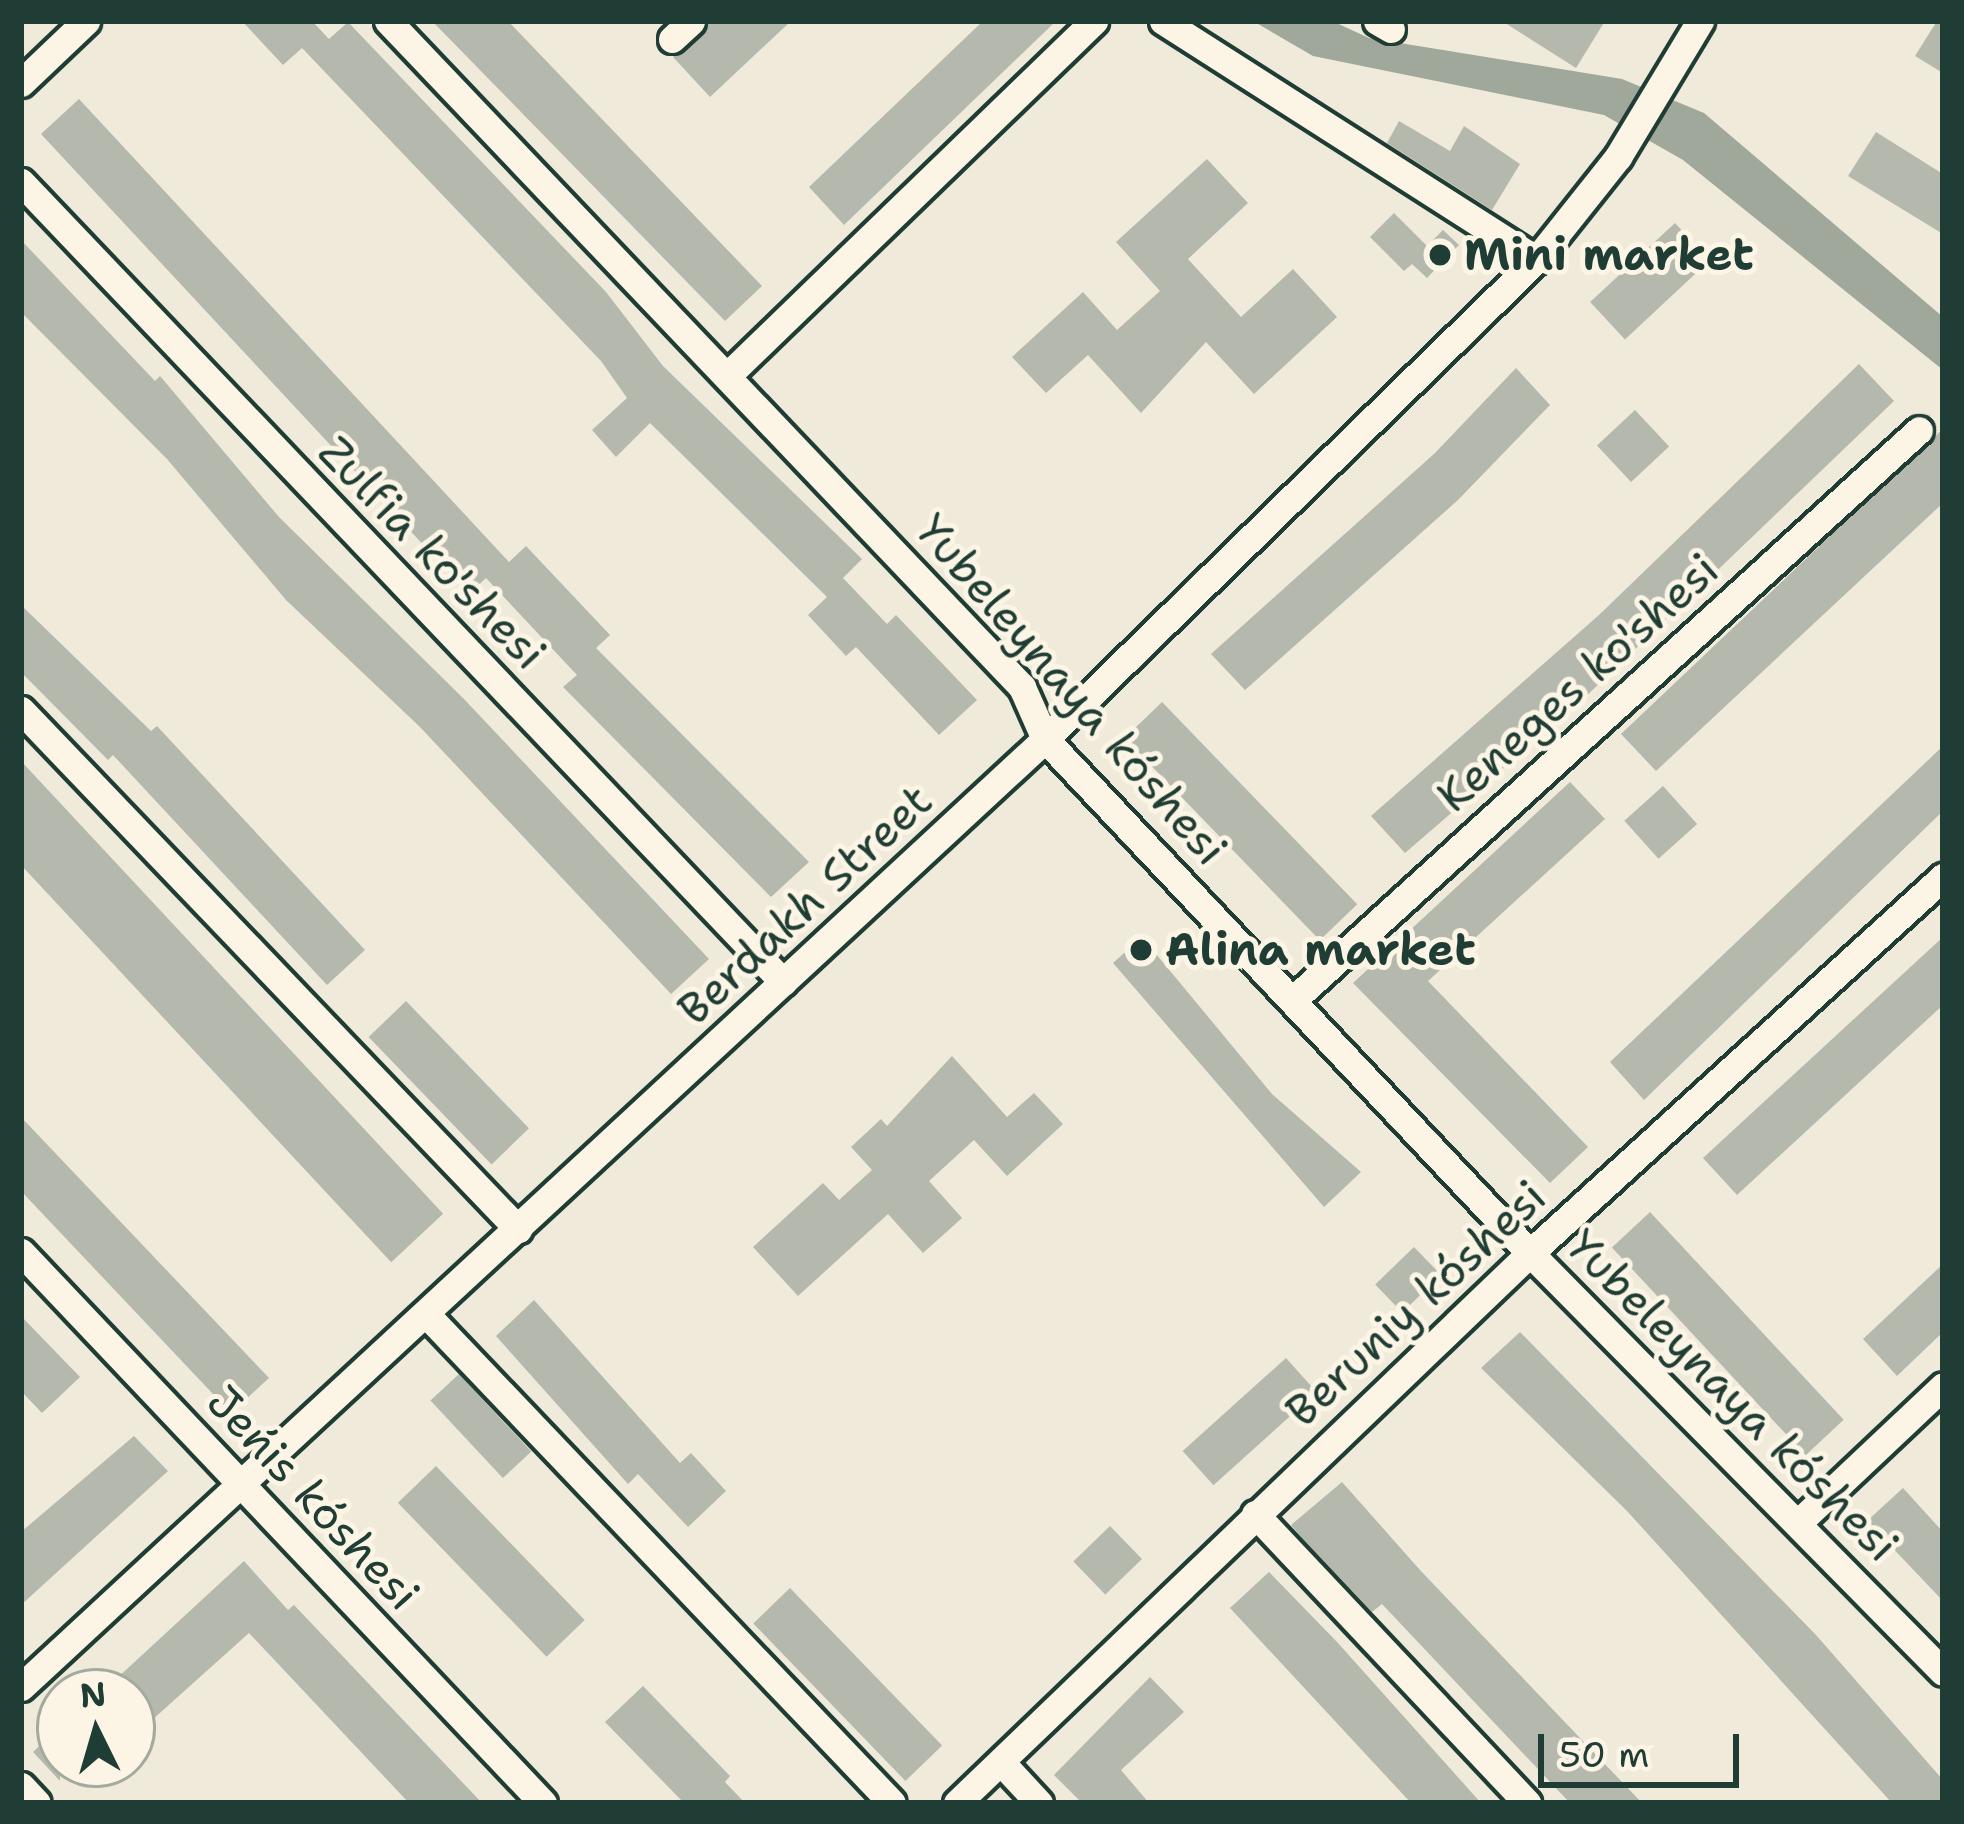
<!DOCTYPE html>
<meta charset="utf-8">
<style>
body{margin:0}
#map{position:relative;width:1964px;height:1824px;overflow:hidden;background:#efeada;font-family:"Shantell Sans",sans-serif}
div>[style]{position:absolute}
.water>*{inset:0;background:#9fa89a}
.building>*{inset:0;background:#b5b9ad;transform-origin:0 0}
.roads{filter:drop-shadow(3px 0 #1f3d34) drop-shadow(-3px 0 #1f3d34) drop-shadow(0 3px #1f3d34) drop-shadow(0 -3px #1f3d34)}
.minor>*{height:27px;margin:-13.5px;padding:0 13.5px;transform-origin:13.5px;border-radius:13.5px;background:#fcf5e5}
.dots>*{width:33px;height:33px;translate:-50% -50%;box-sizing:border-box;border:6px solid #fcf5e5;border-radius:50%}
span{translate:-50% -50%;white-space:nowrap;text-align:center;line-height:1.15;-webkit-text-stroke:10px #fcf5e5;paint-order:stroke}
.poi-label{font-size:45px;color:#1f3d34;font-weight:700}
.left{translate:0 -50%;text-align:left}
.street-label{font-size:45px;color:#1f3d34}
.frame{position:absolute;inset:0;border:24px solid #1f3d34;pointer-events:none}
.north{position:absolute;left:36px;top:1668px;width:120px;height:120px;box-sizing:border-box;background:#fcf5e5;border:3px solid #a4ab9e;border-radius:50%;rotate:355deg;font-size:33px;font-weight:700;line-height:48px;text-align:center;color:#1f3d34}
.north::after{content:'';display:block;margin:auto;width:42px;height:54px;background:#1f3d34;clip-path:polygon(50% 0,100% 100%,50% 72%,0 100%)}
.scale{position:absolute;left:1538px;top:1734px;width:201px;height:54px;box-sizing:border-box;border:6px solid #1f3d34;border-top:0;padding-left:15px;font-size:36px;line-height:42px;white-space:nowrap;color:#1f3d34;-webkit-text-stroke:9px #fcf5e5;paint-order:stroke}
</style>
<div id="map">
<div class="water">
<i style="clip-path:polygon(1253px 21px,1332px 21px,1369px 38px,1622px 79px,1704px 113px,1943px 317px,1943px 370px,1683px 160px,1604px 115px,1313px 56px)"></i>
</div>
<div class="building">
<i style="clip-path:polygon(242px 21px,312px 21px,329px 39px,348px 22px,606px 292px,663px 366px,862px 559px,843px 578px,887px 624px,896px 615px,977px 700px,939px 735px,856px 647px,846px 656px,808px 615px,827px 597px,650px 423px,616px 457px,592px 430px,627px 398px,601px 361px,302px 48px,283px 65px)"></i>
<i style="clip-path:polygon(432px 21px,508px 21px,762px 286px,725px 321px)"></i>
<i style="clip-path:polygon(709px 21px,791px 21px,710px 97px,673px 57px)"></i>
<i style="clip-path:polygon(983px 21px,1056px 21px,844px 225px,809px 187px)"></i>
<i style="clip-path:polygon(1502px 21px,1605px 21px,1576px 68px)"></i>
<i style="clip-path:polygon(1937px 21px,1943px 21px,1943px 73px,1915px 56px)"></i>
<i style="clip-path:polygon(79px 99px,509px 562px,526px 546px,610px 635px,596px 648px,809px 862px,771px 897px,563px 687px,577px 675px,486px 578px,469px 594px,41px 134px)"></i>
<i style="clip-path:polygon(1399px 121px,1450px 151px,1464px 126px,1520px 164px,1492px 210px,1387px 143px)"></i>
<i style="clip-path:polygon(1876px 132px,1943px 174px,1943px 234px,1848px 176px)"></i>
<i style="clip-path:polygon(1207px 159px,1248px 203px,1188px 259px,1241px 317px,1293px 269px,1337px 317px,1254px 394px,1206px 342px,1141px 413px,1088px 355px,1046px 393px,1012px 357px,1083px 292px,1117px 330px,1160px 291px,1116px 242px)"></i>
<i style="clip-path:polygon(1394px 213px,1427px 246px,1443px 230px,1459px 245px,1427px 278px,1412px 264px,1404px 271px,1370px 237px)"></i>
<i style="left:1675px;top:223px;width:51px;height:116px;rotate:47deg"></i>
<i style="clip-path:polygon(21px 240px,155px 381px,160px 376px,279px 517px,463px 698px,709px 959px,671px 994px,420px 727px,286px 600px,167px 459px,21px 312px)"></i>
<i style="clip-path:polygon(1859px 364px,1894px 401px,1581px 701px,1405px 853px,1371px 816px,1599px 615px)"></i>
<i style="clip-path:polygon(1516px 368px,1550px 405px,1458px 500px,1245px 690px,1211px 654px,1435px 453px)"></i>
<i style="left:1635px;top:410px;width:50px;height:52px;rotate:47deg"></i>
<i style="clip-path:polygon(1943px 429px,1943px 503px,1656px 771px,1621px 734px)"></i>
<i style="clip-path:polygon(21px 605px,151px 731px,157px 726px,365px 950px,327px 985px,113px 755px,108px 760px,21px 672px)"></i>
<i style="left:1162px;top:702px;width:281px;height:52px;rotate:46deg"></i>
<i style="clip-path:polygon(1943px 746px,1943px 811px,1644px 1100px,1610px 1062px)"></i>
<i style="left:21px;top:761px;width:619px;height:71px;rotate:47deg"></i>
<i style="clip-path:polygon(1570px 782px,1605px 819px,1428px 981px,1588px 1147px,1550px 1183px,1353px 983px)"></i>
<i style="left:1663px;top:786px;width:51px;height:52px;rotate:48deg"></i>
<i style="clip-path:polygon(1142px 937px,1272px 1094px,1361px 1172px,1324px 1207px,1113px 963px)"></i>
<i style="clip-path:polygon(1943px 937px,1943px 1005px,1737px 1195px,1703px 1158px)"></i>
<i style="left:406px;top:1001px;width:177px;height:52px;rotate:46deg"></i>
<i style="clip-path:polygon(952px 1056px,1007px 1117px,1034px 1093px,1063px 1124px,1007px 1176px,974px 1140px,929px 1181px,962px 1218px,923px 1253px,888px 1214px,798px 1296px,753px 1247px,823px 1183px,839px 1200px,872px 1170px,851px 1147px,881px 1119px,887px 1126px)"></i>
<i style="clip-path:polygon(21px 1117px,269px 1378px,231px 1413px,21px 1191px)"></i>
<i style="left:1650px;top:1212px;width:284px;height:52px;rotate:47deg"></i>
<i style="left:1414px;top:1247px;width:39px;height:54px;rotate:46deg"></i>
<i style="clip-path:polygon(1943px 1264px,1943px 1332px,1897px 1376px,1863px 1339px)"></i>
<i style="clip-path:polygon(534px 1300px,680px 1463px,691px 1453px,726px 1491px,688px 1527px,638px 1474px,628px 1484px,496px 1336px)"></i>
<i style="clip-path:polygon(21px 1316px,80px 1377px,42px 1413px,21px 1391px)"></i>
<i style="clip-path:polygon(1520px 1332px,1816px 1635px,1943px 1780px,1943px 1803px,1892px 1803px,1627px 1511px,1481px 1368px)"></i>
<i style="left:1286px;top:1358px;width:46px;height:139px;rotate:48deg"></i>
<i style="left:459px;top:1374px;width:106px;height:39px;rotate:47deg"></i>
<i style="clip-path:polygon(134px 1436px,168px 1471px,21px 1605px,21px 1532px)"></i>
<i style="left:436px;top:1466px;width:214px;height:53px;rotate:46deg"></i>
<i style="clip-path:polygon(1342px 1482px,1420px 1570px,1642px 1803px,1570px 1803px,1382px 1604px,1372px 1612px,1303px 1539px,1291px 1525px)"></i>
<i style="clip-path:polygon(1903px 1488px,1943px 1532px,1943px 1601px,1867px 1521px)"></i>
<i style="left:1110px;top:1526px;width:46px;height:51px;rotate:46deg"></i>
<i style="clip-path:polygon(244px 1561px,288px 1610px,294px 1605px,482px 1803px,409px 1803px,249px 1633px,132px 1738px,132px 1692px,102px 1692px)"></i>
<i style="clip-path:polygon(1269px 1572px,1338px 1643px,1481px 1803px,1411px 1803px,1230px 1608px)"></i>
<i style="left:790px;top:1588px;width:219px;height:51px;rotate:46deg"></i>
<i style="clip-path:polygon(1150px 1677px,1184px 1712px,1121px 1770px,1149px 1803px,1082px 1803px,1054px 1775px)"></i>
<i style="clip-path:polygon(643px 1686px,730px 1776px,725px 1782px,745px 1803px,684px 1803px,605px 1722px)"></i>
<i style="clip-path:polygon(60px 1726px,60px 1781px,33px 1752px)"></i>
</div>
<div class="roads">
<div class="minor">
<i style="left:388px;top:21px;width:920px;rotate:46.41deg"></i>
<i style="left:1022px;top:687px;width:57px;rotate:66.1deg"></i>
<i style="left:1045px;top:739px;width:707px;rotate:46.66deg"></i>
<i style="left:1530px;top:1253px;width:588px;rotate:45.41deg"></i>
<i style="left:1163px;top:21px;width:443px;rotate:32.6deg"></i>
<i style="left:1377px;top:21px;width:16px;rotate:30deg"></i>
<i style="left:672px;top:39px;width:26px;rotate:-43deg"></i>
<i style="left:21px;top:83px;width:90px;rotate:-43.6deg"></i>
<i style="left:21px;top:182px;width:1105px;rotate:46.39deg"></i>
<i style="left:727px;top:376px;width:511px;rotate:-44.05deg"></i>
<i style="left:21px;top:710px;width:719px;rotate:46.24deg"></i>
<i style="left:1294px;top:999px;width:845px;rotate:-42.31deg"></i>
<i style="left:21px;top:1252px;width:759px;rotate:46.55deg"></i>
<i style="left:426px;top:1314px;width:675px;rotate:46.38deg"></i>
<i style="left:1255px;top:1514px;width:397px;rotate:46.7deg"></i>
<i style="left:1801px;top:1520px;width:195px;rotate:-43.3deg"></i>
<i style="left:21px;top:1687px;width:1395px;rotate:-42.79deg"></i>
<i style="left:1045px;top:739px;width:686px;rotate:-44.29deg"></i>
<i style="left:1536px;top:260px;width:132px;rotate:-51.5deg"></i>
<i style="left:1618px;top:157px;width:159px;rotate:-58.9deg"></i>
<i style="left:1001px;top:1762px;width:56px;rotate:47.2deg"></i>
<i style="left:21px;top:1786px;width:23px;rotate:47deg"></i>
<i style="left:957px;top:1803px;width:794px;rotate:-43.83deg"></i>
<i style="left:1530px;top:1253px;width:559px;rotate:-42.32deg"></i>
</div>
</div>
<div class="dots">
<i style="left:1440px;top:255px;background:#1f3d34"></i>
<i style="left:1141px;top:950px;background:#1f3d34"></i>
</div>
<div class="poi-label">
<span class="left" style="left:1464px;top:255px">Mini market</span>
<span class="left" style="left:1165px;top:950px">Alina market</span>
</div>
<div class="street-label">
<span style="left:432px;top:553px;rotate:46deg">Zulfia ko'shesi</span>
<span style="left:1578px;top:683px;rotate:-42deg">Keneges ko'shesi</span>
<span style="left:1071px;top:690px;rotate:49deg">Yubeleynaya kóshesi</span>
<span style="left:805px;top:905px;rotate:-43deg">Berdakh Street</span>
<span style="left:1416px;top:1304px;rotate:-43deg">Beruniy kóshesi</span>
<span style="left:1732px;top:1396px;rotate:45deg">Yubeleynaya kóshesi</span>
<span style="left:313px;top:1498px;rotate:47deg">Jeńis kóshesi</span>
</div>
<div class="frame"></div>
<div class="north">N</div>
<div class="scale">50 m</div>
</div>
